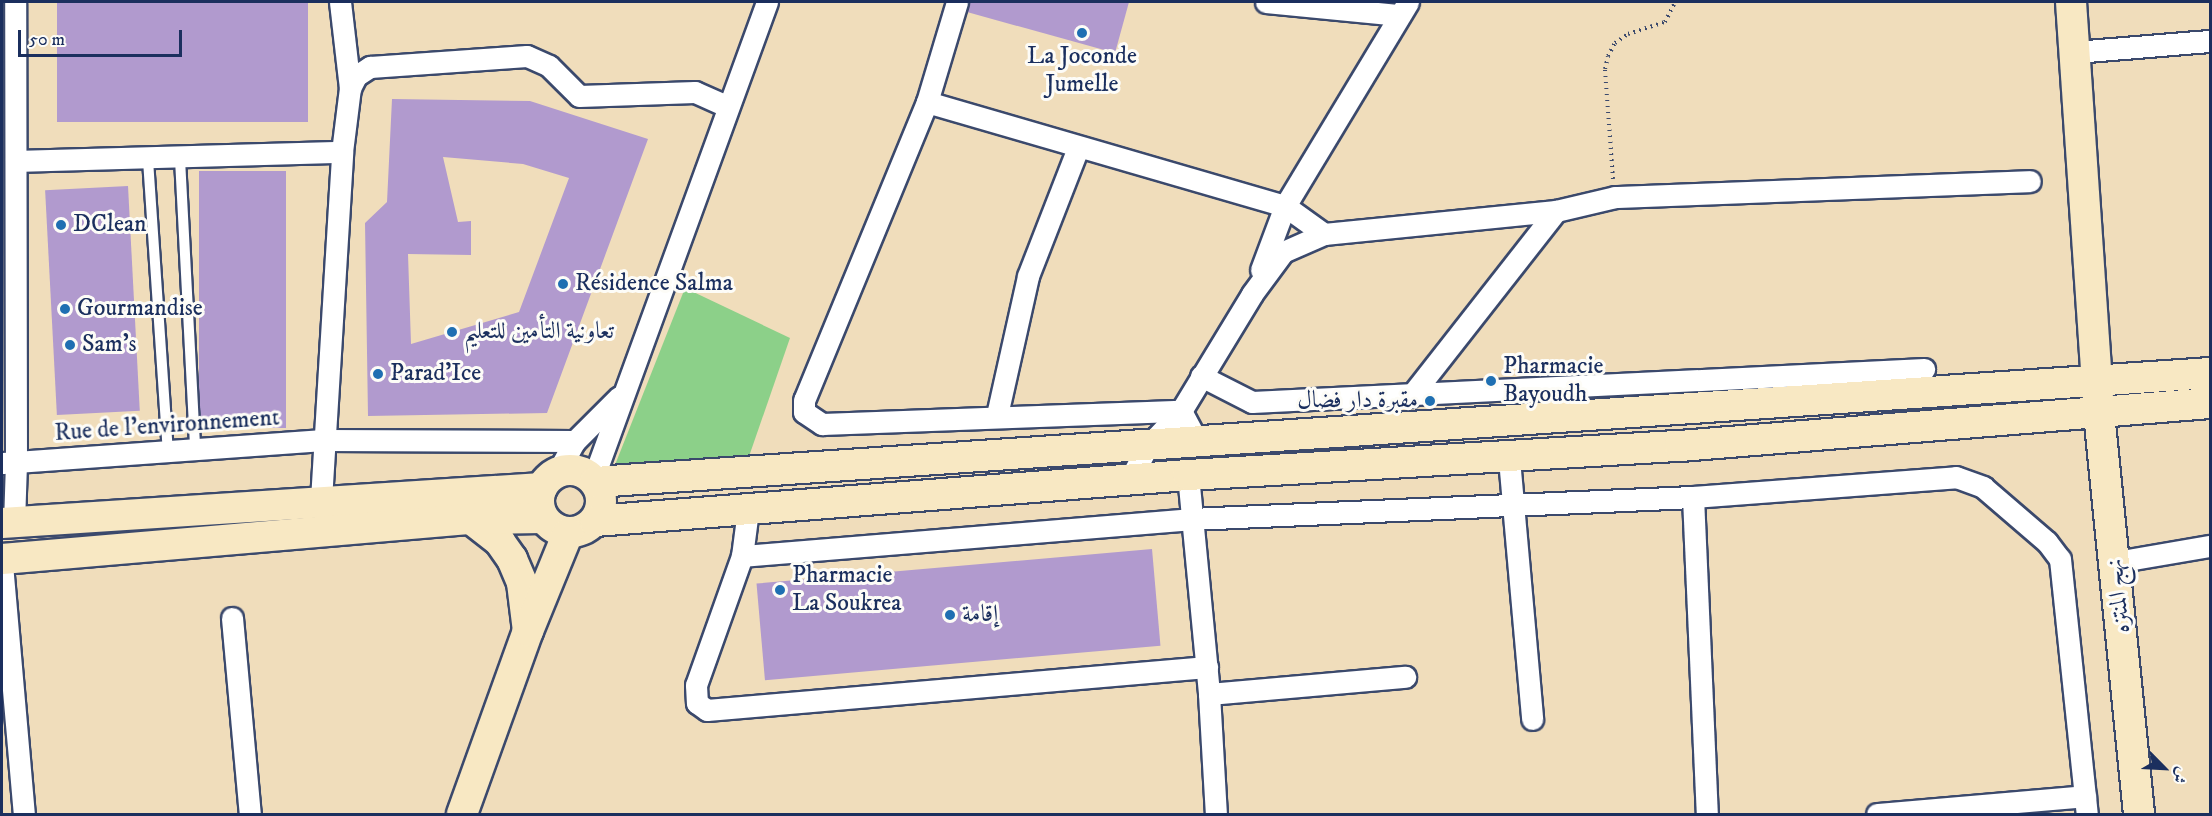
<!DOCTYPE html>
<meta charset="utf-8">
<style>
body{margin:0}
#map{position:relative;width:2212px;height:816px;overflow:hidden;background:#f0ddbb;font-family:"IM FELL DW Pica",Amiri,serif}
div>[style]{position:absolute}
.green>*{inset:0;background:#8cd089}
.building>*{inset:0;background:#b19ace;transform-origin:0 0}
.path>*{height:4px;margin-top:-2px;transform-origin:0;background:repeating-linear-gradient(90deg,#3b496c 0 1.5px,transparent 0 6px)}
.roads{filter:drop-shadow(2px 0 #3b496c) drop-shadow(-2px 0 #3b496c) drop-shadow(0 2px #3b496c) drop-shadow(0 -2px #3b496c)}
.lane>*{height:10px;margin:-5px;padding:0 5px;transform-origin:5px;border-radius:5px;background:#fff}
.street>*{height:21px;margin:-10.5px;padding:0 10.5px;transform-origin:10.5px;border-radius:10.5px;background:#fff}
.secondary>*{height:30px;margin:-15px;padding:0 15px;transform-origin:15px;border-radius:15px;background:#f8e8c3}
.secondary>.ring{margin:-15px;padding:0;box-sizing:content-box;background:none;border:30px solid #f8e8c3;border-radius:50%}
.dots>*{width:16px;height:16px;translate:-50% -50%;box-sizing:border-box;border:3px solid #fdfcf7;border-radius:50%}
span{translate:-50% -50%;white-space:nowrap;text-align:center;line-height:1.15;-webkit-text-stroke:6px #fdfcf7;paint-order:stroke}
.poi-label{font-size:24px;color:#1b2f5e}
.left{translate:0 -50%;text-align:left}
.right{translate:-100% -50%;text-align:right}
.street-label{font-size:24px;color:#1b2f5e}
.frame{position:absolute;inset:0;border:3px solid #1b2f5e;pointer-events:none}
.north{position:absolute;left:2134px;top:738px;width:60px;height:60px;-webkit-text-stroke:4px #fdfcf7;paint-order:stroke;rotate:114deg;font-size:16px;font-weight:700;line-height:24px;text-align:center;color:#1b2f5e}
.north::after{content:'';display:block;margin:auto;width:21px;height:27px;background:#1b2f5e;clip-path:polygon(50% 0,100% 100%,50% 72%,0 100%)}
.scale{position:absolute;left:18px;top:30px;width:164px;height:27px;box-sizing:border-box;border:3px solid #1b2f5e;border-top:0;padding-left:8px;font-size:18px;line-height:21px;white-space:nowrap;color:#1b2f5e;-webkit-text-stroke:4px #fdfcf7;paint-order:stroke}
</style>
<div id="map">
<div class="green">
<i style="clip-path:polygon(685px 288px,790px 338px,745px 468px,611px 475px)"></i>
</div>
<div class="building">
<i style="left:57px;top:2px;width:251px;height:120px"></i>
<i style="clip-path:polygon(969px 2px,1129px 2px,1115px 53px,967px 12px)"></i>
<i style="clip-path:polygon(evenodd,392px 99px,530px 101px,648px 139px,547px 413px,368px 416px,365px 223px,387px 202px,392px 99px,443px 157px,523px 164px,569px 178px,519px 312px,411px 344px,408px 254px,471px 255px,471px 221px,458px 222px,443px 157px)"></i>
<i style="left:199px;top:171px;width:87px;height:257px"></i>
<i style="left:128px;top:186px;width:225px;height:83px;rotate:87deg"></i>
<i style="left:1152px;top:549px;width:97px;height:397px;rotate:85deg"></i>
</div>
<div class="path">
<i style="left:1613px;top:179px;width:110px;rotate:-94.2deg"></i>
<i style="left:1605px;top:69px;width:13px;rotate:-77deg"></i>
<i style="left:1608px;top:56px;width:15px;rotate:-62deg"></i>
<i style="left:1615px;top:43px;width:16px;rotate:-35deg"></i>
<i style="left:1628px;top:34px;width:39px;rotate:-18deg"></i>
<i style="left:1665px;top:22px;width:22px;rotate:-63deg"></i>
</div>
<div class="roads">
<div class="lane">
<i style="left:180px;top:159px;width:291px;rotate:87deg"></i>
<i style="left:148px;top:160px;width:293px;rotate:86.1deg"></i>
</div>
<div class="street">
<i style="left:340px;top:2px;width:87px;rotate:83.4deg"></i>
<i style="left:957px;top:2px;width:104px;rotate:106.7deg"></i>
<i style="left:927px;top:102px;width:322px;rotate:112.4deg"></i>
<i style="left:804px;top:400px;width:12px;rotate:90deg"></i>
<i style="left:804px;top:412px;width:22px;rotate:34deg"></i>
<i style="left:822px;top:424px;width:359px;rotate:-2.1deg"></i>
<i style="left:1181px;top:411px;width:36px;rotate:62deg"></i>
<i style="left:1266px;top:2px;width:134px;rotate:5.6deg"></i>
<i style="left:2075px;top:52px;width:135px;rotate:-4.7deg"></i>
<i style="left:927px;top:102px;width:373px;rotate:16.2deg"></i>
<i style="left:1285px;top:206px;width:68px;rotate:110.6deg"></i>
<i style="left:16px;top:161px;width:326px;rotate:-1.6deg"></i>
<i style="left:1324px;top:234px;width:233px;rotate:-5.7deg"></i>
<i style="left:1556px;top:211px;width:61px;rotate:-13.3deg"></i>
<i style="left:1615px;top:197px;width:415px;rotate:-2.2deg"></i>
<i style="left:1201px;top:376px;width:57px;rotate:27deg"></i>
<i style="left:1252px;top:402px;width:673px;rotate:-2.81deg"></i>
<i style="left:1411px;top:396px;width:235px;rotate:-51.9deg"></i>
<i style="left:997px;top:415px;width:142px;rotate:-77.4deg"></i>
<i style="left:1028px;top:276px;width:137px;rotate:-68.7deg"></i>
<i style="left:1509px;top:459px;width:261px;rotate:84.9deg"></i>
<i style="left:3px;top:463px;width:13px;rotate:-4deg"></i>
<i style="left:16px;top:462px;width:460px;rotate:-90.1deg"></i>
<i style="left:557px;top:473px;width:37px;rotate:-61deg"></i>
<i style="left:575px;top:441px;width:62px;rotate:-45deg"></i>
<i style="left:1188px;top:475px;width:220px;rotate:84.5deg"></i>
<i style="left:1209px;top:694px;width:120px;rotate:86.7deg"></i>
<i style="left:593px;top:479px;width:508px;rotate:-69.96deg"></i>
<i style="left:1129px;top:481px;width:38px;rotate:-62deg"></i>
<i style="left:1147px;top:447px;width:50px;rotate:-46.6deg"></i>
<i style="left:1181px;top:411px;width:137px;rotate:-58.7deg"></i>
<i style="left:1252px;top:294px;width:52px;rotate:-53.6deg"></i>
<i style="left:1283px;top:252px;width:45px;rotate:-23.7deg"></i>
<i style="left:1324px;top:234px;width:48px;rotate:-144.3deg"></i>
<i style="left:1285px;top:206px;width:238px;rotate:-58.9deg"></i>
<i style="left:1693px;top:497px;width:317px;rotate:87.5deg"></i>
<i style="left:321px;top:500px;width:349px;rotate:-86.5deg"></i>
<i style="left:342px;top:152px;width:64px;rotate:-82.9deg"></i>
<i style="left:350px;top:88px;width:13px;rotate:-63deg"></i>
<i style="left:356px;top:76px;width:17px;rotate:-33deg"></i>
<i style="left:370px;top:67px;width:157px;rotate:-4deg"></i>
<i style="left:527px;top:56px;width:24px;rotate:24deg"></i>
<i style="left:549px;top:66px;width:42px;rotate:45deg"></i>
<i style="left:579px;top:96px;width:116px;rotate:-2deg"></i>
<i style="left:695px;top:92px;width:36px;rotate:24deg"></i>
<i style="left:748px;top:510px;width:46px;rotate:97.4deg"></i>
<i style="left:742px;top:556px;width:137px;rotate:109.6deg"></i>
<i style="left:696px;top:685px;width:18px;rotate:87deg"></i>
<i style="left:697px;top:703px;width:12px;rotate:35deg"></i>
<i style="left:707px;top:710px;width:502px;rotate:-4.92deg"></i>
<i style="left:14px;top:523px;width:61px;rotate:-88.1deg"></i>
<i style="left:16px;top:462px;width:308px;rotate:-4.1deg"></i>
<i style="left:323px;top:440px;width:252px;rotate:0.2deg"></i>
<i style="left:742px;top:556px;width:451px;rotate:-4.7deg"></i>
<i style="left:1191px;top:519px;width:502px;rotate:-2.51deg"></i>
<i style="left:1693px;top:497px;width:264px;rotate:-4.3deg"></i>
<i style="left:1956px;top:477px;width:29px;rotate:20deg"></i>
<i style="left:1983px;top:487px;width:84px;rotate:40.7deg"></i>
<i style="left:2047px;top:542px;width:21px;rotate:53deg"></i>
<i style="left:2060px;top:559px;width:256px;rotate:84deg"></i>
<i style="left:2116px;top:562px;width:95px;rotate:-9.7deg"></i>
<i style="left:2px;top:564px;width:251px;rotate:85deg"></i>
<i style="left:232px;top:618px;width:197px;rotate:84.8deg"></i>
<i style="left:1209px;top:694px;width:197px;rotate:-5deg"></i>
<i style="left:1877px;top:814px;width:209px;rotate:-4.9deg"></i>
</div>
<div class="secondary">
<i style="left:2071px;top:2px;width:412px;rotate:86.1deg"></i>
<i style="left:2099px;top:413px;width:403px;rotate:84.3deg"></i>
<i class="ring" style="left:539px;top:470px;width:32px;height:32px"></i>
<i style="left:595px;top:482px;width:1619px;rotate:-3.86deg"></i>
<i style="left:471px;top:519px;width:37px;rotate:38deg"></i>
<i style="left:500px;top:542px;width:21px;rotate:55deg"></i>
<i style="left:512px;top:559px;width:26px;rotate:67deg"></i>
<i style="left:522px;top:583px;width:48px;rotate:82.9deg"></i>
<i style="left:595px;top:521px;width:595px;rotate:-4.44deg"></i>
<i style="left:1188px;top:475px;width:493px;rotate:-3.4deg"></i>
<i style="left:1680px;top:446px;width:532px;rotate:-4.64deg"></i>
<i style="left:2px;top:523px;width:541px;rotate:-3.71deg"></i>
<i style="left:2px;top:559px;width:471px;rotate:-4.9deg"></i>
<i style="left:471px;top:519px;width:72px;rotate:-0.8deg"></i>
<i style="left:462px;top:814px;width:195px;rotate:-70.2deg"></i>
<i style="left:528px;top:631px;width:106px;rotate:-67.8deg"></i>
</div>
</div>
<div class="dots">
<i style="left:1082px;top:33px;background:#1f6fb2"></i>
<i style="left:61px;top:225px;background:#1f6fb2"></i>
<i style="left:563px;top:284px;background:#1f6fb2"></i>
<i style="left:65px;top:309px;background:#1f6fb2"></i>
<i style="left:452px;top:332px;background:#1f6fb2"></i>
<i style="left:70px;top:345px;background:#1f6fb2"></i>
<i style="left:378px;top:374px;background:#1f6fb2"></i>
<i style="left:1491px;top:381px;background:#1f6fb2"></i>
<i style="left:1430px;top:401px;background:#1f6fb2"></i>
<i style="left:780px;top:590px;background:#1f6fb2"></i>
<i style="left:950px;top:615px;background:#1f6fb2"></i>
</div>
<div class="poi-label">
<span style="left:1082px;top:71px">La Joconde<br>Jumelle</span>
<span class="left" style="left:73px;top:225px">DClean</span>
<span class="left" style="left:575px;top:284px">Résidence Salma</span>
<span class="left" style="left:77px;top:309px">Gourmandise</span>
<span class="left" style="left:464px;top:332px">تعاونية التأمين للتعليم</span>
<span class="left" style="left:82px;top:345px">Sam's</span>
<span class="left" style="left:1503px;top:381px">Pharmacie<br>Bayoudh</span>
<span class="left" style="left:390px;top:374px">Parad'Ice</span>
<span class="right" style="left:1418px;top:401px">مقبرة دار فضال</span>
<span class="left" style="left:792px;top:590px">Pharmacie<br>La Soukrea</span>
<span class="left" style="left:962px;top:615px">إقامة</span>
</div>
<div class="street-label">
<span style="left:167px;top:426px;rotate:-4deg">Rue de l'environnement</span>
<span style="left:2119px;top:596px;rotate:-96deg">نهج المنتزه</span>
</div>
<div class="frame"></div>
<div class="north">ش</div>
<div class="scale">50 m</div>
</div>
